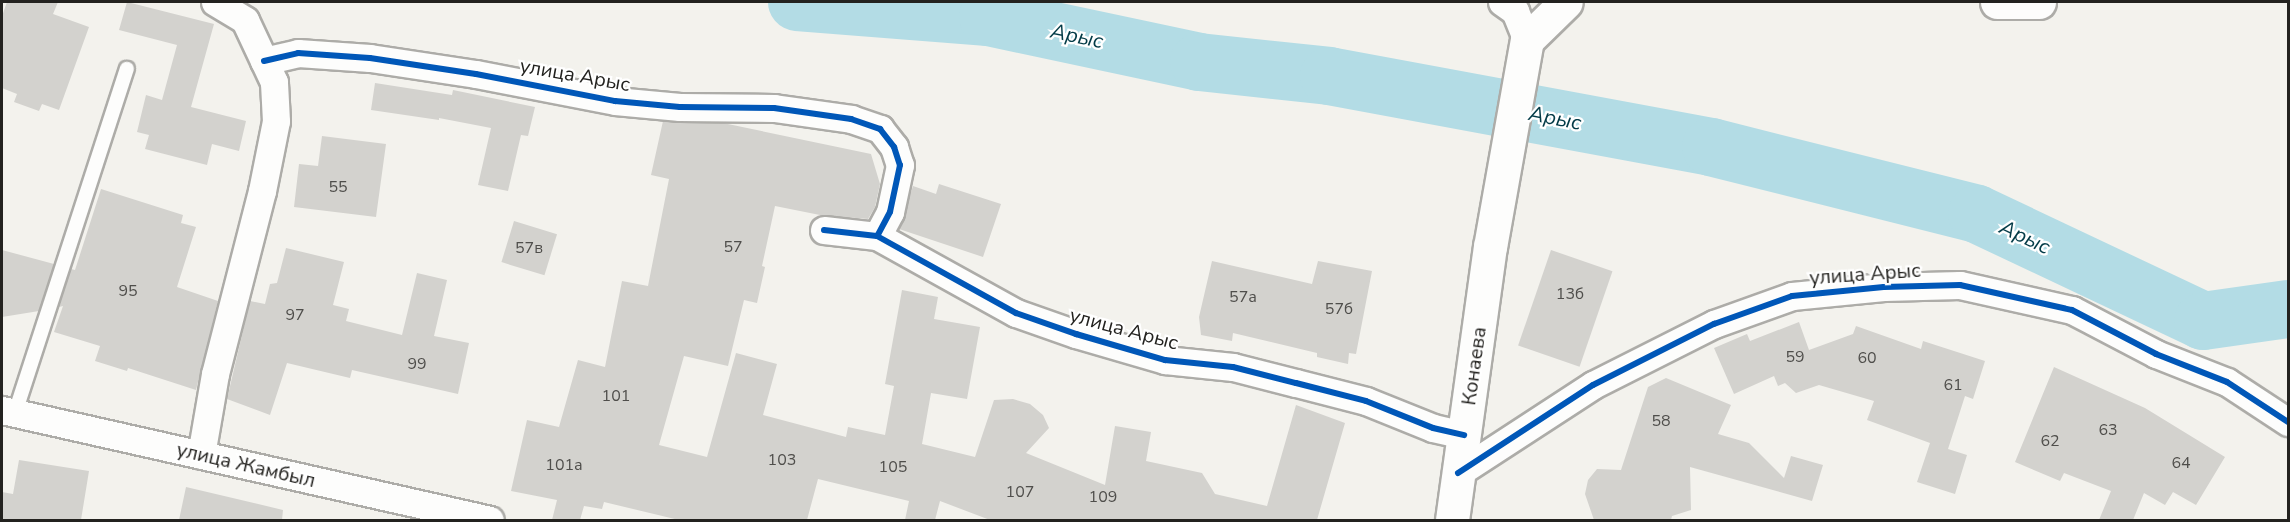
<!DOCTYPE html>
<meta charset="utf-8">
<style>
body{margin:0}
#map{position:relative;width:2290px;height:522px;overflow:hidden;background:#f3f2ed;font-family:"Nunito Sans",sans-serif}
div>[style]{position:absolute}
.river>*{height:58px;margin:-29px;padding:0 29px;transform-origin:29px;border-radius:29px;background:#b3dce5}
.building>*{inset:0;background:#d3d2ce;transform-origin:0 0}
.roads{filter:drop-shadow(2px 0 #adaca8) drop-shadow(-2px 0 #adaca8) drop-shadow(0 2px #adaca8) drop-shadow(0 -2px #adaca8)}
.service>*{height:14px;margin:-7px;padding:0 7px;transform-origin:7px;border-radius:7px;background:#fdfdfc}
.minor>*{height:27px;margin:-13.5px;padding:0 13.5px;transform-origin:13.5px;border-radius:13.5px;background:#fdfdfc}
.tertiary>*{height:33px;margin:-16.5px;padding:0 16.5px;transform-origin:16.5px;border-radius:16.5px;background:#fdfdfc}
.cycleway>*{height:6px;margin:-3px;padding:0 3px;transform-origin:3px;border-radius:3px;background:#0057b8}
span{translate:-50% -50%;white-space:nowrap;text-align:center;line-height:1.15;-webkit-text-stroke:4.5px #fff;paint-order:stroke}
.number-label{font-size:16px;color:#4f4e4b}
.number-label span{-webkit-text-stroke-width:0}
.street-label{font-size:20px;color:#23221f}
.water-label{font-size:21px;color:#033b47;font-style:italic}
.frame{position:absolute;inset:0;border:3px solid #23221f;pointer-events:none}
</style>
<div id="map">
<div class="river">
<i style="left:797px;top:2px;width:192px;rotate:4.5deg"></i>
<i style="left:988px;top:17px;width:216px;rotate:12deg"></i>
<i style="left:1199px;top:62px;width:131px;rotate:6.1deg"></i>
<i style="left:1329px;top:76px;width:389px;rotate:10.5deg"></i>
<i style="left:1711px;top:147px;width:274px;rotate:14.1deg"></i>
<i style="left:1977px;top:214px;width:250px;rotate:25.3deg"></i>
<i style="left:2203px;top:321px;width:86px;rotate:-8deg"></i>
</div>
<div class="building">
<i style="clip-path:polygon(7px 2px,58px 2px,53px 14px,89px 27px,59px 110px,42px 104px,39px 111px,14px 102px,17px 94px,2px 88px,2px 16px)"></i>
<i style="clip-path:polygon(127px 2px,214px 24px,191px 107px,246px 121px,239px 151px,212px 144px,207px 165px,145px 149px,149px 135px,137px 132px,146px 95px,162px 100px,177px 45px,119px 30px)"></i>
<i style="clip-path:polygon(375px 83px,452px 95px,453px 90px,535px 107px,528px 136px,521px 135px,508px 191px,478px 185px,491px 128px,439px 118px,439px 120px,371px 110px)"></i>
<i style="clip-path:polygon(663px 121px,723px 123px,871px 154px,880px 184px,875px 207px,868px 219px,820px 215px,775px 206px,762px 266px,765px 267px,757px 303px,744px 300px,728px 366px,684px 356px,659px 445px,707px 457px,736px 353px,777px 364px,763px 415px,846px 437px,848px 427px,885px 435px,894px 386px,885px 384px,902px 290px,938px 297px,934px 319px,980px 327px,967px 399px,931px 393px,922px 444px,975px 457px,994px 400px,1013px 399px,1030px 404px,1043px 415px,1049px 428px,1026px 453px,1105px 485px,1115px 426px,1151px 432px,1146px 461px,1202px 473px,1215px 494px,1267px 506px,1296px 405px,1345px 423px,1317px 520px,990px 520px,940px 501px,935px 520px,905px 520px,909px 501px,818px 479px,807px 520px,679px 520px,604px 502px,602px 509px,584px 506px,580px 520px,552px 520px,557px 500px,511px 491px,527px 420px,559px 427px,578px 360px,605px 367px,622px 281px,648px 286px,669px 179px,651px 175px)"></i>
<i style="clip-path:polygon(322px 136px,386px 144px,376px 217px,294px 207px,299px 164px,318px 166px)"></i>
<i style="clip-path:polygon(939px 184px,1001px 204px,983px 257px,899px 229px,913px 186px,936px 194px)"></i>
<i style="clip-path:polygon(101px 189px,183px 215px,181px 223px,196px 227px,177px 287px,218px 301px,196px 390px,128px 368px,127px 371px,95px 361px,100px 346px,54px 332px,63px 306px,59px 307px,71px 269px,75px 270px)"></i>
<i style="left:514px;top:221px;width:45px;height:43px;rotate:17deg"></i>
<i style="clip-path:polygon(286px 248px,344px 262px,333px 305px,349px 309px,346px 321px,402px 335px,417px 273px,447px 280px,434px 336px,469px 343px,458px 394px,352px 370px,350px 378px,287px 363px,270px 415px,227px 399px,250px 301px,265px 304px,270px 284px,277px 283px)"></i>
<i style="clip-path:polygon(2px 250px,54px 264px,39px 311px,2px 317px)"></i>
<i style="left:1551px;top:250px;width:65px;height:101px;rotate:19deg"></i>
<i style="clip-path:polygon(1212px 261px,1312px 284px,1318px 261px,1372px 271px,1356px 354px,1349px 353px,1348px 364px,1317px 357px,1317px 353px,1233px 333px,1232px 341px,1201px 335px,1199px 317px)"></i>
<i style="clip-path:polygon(1799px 322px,1809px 350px,1853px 334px,1856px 326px,1921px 349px,1923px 341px,1985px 361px,1973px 399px,1965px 396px,1948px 449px,1967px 455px,1955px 494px,1917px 482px,1930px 443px,1867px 420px,1874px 401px,1819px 385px,1796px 393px,1785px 383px,1778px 386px,1774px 376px,1734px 394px,1714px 348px,1747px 334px,1750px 341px)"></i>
<i style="clip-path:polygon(2054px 367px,2145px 408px,2225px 457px,2196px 505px,2173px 492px,2165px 505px,2144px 493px,2133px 520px,2099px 520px,2111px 491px,2064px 473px,2060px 481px,2015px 462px)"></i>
<i style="clip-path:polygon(1666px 378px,1731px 405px,1718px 434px,1749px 443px,1784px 478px,1791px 456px,1823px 465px,1812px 501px,1690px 467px,1691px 510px,1672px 516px,1671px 520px,1594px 520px,1585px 494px,1588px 480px,1597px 469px,1621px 470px,1648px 387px)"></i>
<i style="clip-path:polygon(19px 460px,89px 471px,81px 520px,2px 520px,2px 492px,13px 494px)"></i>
<i style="clip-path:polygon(186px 487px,283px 510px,282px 520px,179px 520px)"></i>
</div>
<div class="roads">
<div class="service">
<i style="left:15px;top:413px;width:362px;rotate:-72deg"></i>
</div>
<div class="minor">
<i style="left:1502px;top:2px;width:16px;rotate:35deg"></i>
<i style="left:1515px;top:11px;width:31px;rotate:68deg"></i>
<i style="left:264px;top:61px;width:35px;rotate:-13deg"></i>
<i style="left:298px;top:53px;width:72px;rotate:4deg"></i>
<i style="left:370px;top:58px;width:107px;rotate:8.6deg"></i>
<i style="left:476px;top:74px;width:142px;rotate:11deg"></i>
<i style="left:615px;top:101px;width:65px;rotate:5.3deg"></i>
<i style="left:680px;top:107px;width:94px;rotate:0.6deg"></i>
<i style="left:774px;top:108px;width:78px;rotate:8.1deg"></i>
<i style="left:851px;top:119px;width:31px;rotate:19deg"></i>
<i style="left:880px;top:129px;width:23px;rotate:52deg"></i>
<i style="left:894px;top:147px;width:19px;rotate:72deg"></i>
<i style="left:900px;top:165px;width:48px;rotate:102deg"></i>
<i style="left:890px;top:212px;width:27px;rotate:118deg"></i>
<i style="left:824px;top:230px;width:53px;rotate:6.5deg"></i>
<i style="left:877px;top:236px;width:159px;rotate:29deg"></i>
<i style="left:1016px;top:313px;width:64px;rotate:19.3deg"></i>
<i style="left:1076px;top:334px;width:93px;rotate:16.3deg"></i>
<i style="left:1165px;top:360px;width:68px;rotate:5.9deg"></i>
<i style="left:1233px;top:367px;width:65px;rotate:14.3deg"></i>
<i style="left:1296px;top:383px;width:72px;rotate:14.4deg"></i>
<i style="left:1366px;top:401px;width:72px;rotate:21.9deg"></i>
<i style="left:1433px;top:428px;width:32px;rotate:13deg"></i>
<i style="left:2px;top:410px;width:500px;rotate:12.7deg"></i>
<i style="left:201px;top:455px;width:82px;rotate:-80.2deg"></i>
<i style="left:215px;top:374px;width:189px;rotate:-75.6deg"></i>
<i style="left:262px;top:191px;width:71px;rotate:-78.7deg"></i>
<i style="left:276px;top:121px;width:39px;rotate:-93deg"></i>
<i style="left:274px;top:82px;width:68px;rotate:-115.1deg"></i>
<i style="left:245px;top:20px;width:35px;rotate:-149deg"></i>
<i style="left:1458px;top:473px;width:161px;rotate:-33.1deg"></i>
<i style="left:1593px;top:385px;width:136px;rotate:-26.8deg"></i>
<i style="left:1714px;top:324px;width:83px;rotate:-19.7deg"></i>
<i style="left:1792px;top:296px;width:92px;rotate:-5.6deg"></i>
<i style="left:1884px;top:287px;width:76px;rotate:-1.5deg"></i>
<i style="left:1960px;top:285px;width:115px;rotate:12.6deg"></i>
<i style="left:2072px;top:310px;width:95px;rotate:27.6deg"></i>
<i style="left:2156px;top:354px;width:76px;rotate:21.5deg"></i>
<i style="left:2227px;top:382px;width:73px;rotate:33.3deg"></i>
</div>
<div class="tertiary">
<i style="left:1997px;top:2px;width:42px"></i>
<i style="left:1452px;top:520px;width:276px;rotate:-82.1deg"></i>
<i style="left:1490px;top:247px;width:210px;rotate:-79.9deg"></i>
<i style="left:1527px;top:40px;width:54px;rotate:-44.3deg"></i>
</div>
</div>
<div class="cycleway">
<i style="left:264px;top:61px;width:35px;rotate:-13deg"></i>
<i style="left:298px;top:53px;width:72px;rotate:4deg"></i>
<i style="left:370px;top:58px;width:107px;rotate:8.6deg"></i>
<i style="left:476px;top:74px;width:142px;rotate:11deg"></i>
<i style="left:615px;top:101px;width:65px;rotate:5.3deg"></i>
<i style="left:680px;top:107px;width:94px;rotate:0.6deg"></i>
<i style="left:774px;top:108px;width:78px;rotate:8.1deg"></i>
<i style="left:851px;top:119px;width:31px;rotate:19deg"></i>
<i style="left:880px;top:129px;width:23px;rotate:52deg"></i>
<i style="left:894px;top:147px;width:19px;rotate:72deg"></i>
<i style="left:900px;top:165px;width:48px;rotate:102deg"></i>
<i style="left:890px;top:212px;width:27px;rotate:118deg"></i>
<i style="left:824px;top:230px;width:53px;rotate:6.5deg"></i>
<i style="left:877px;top:236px;width:159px;rotate:29deg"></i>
<i style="left:1016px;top:313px;width:64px;rotate:19.3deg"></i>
<i style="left:1076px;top:334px;width:93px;rotate:16.3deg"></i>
<i style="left:1165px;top:360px;width:68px;rotate:5.9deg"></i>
<i style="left:1233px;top:367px;width:65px;rotate:14.3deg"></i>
<i style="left:1296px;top:383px;width:72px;rotate:14.4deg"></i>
<i style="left:1366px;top:401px;width:72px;rotate:21.9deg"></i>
<i style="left:1433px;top:428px;width:32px;rotate:13deg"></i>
<i style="left:1458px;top:473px;width:161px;rotate:-33.1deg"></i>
<i style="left:1593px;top:385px;width:136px;rotate:-26.8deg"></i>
<i style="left:1714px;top:324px;width:83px;rotate:-19.7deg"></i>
<i style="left:1792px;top:296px;width:92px;rotate:-5.6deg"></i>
<i style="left:1884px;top:287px;width:76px;rotate:-1.5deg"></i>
<i style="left:1960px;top:285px;width:115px;rotate:12.6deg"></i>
<i style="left:2072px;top:310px;width:95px;rotate:27.6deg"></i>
<i style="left:2156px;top:354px;width:76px;rotate:21.5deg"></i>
<i style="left:2227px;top:382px;width:73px;rotate:33.3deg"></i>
</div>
<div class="number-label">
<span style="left:338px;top:187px">55</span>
<span style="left:733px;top:247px">57</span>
<span style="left:529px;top:248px">57в</span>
<span style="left:128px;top:291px">95</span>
<span style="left:1570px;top:294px">13б</span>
<span style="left:1243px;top:297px">57а</span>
<span style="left:1339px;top:309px">57б</span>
<span style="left:295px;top:315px">97</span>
<span style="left:1795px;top:357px">59</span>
<span style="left:1867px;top:358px">60</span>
<span style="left:417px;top:364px">99</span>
<span style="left:1953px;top:385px">61</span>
<span style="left:616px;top:396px">101</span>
<span style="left:1661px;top:421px">58</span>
<span style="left:2108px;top:430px">63</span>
<span style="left:2050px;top:441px">62</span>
<span style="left:782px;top:460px">103</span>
<span style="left:2181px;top:463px">64</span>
<span style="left:564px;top:465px">101а</span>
<span style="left:893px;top:467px">105</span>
<span style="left:1020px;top:492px">107</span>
<span style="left:1103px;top:497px">109</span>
</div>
<div class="street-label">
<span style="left:575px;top:75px;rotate:10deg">улица Арыс</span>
<span style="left:1865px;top:274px;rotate:-4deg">улица Арыс</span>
<span style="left:1124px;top:329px;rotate:15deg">улица Арыс</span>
<span style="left:1474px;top:366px;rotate:-82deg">Конаева</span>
<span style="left:246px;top:465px;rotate:13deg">улица Жамбыл</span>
</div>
<div class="water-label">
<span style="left:1077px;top:36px;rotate:12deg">Арыс</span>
<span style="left:1555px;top:118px;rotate:11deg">Арыс</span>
<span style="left:2025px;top:237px;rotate:25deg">Арыс</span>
</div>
<div class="frame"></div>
</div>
